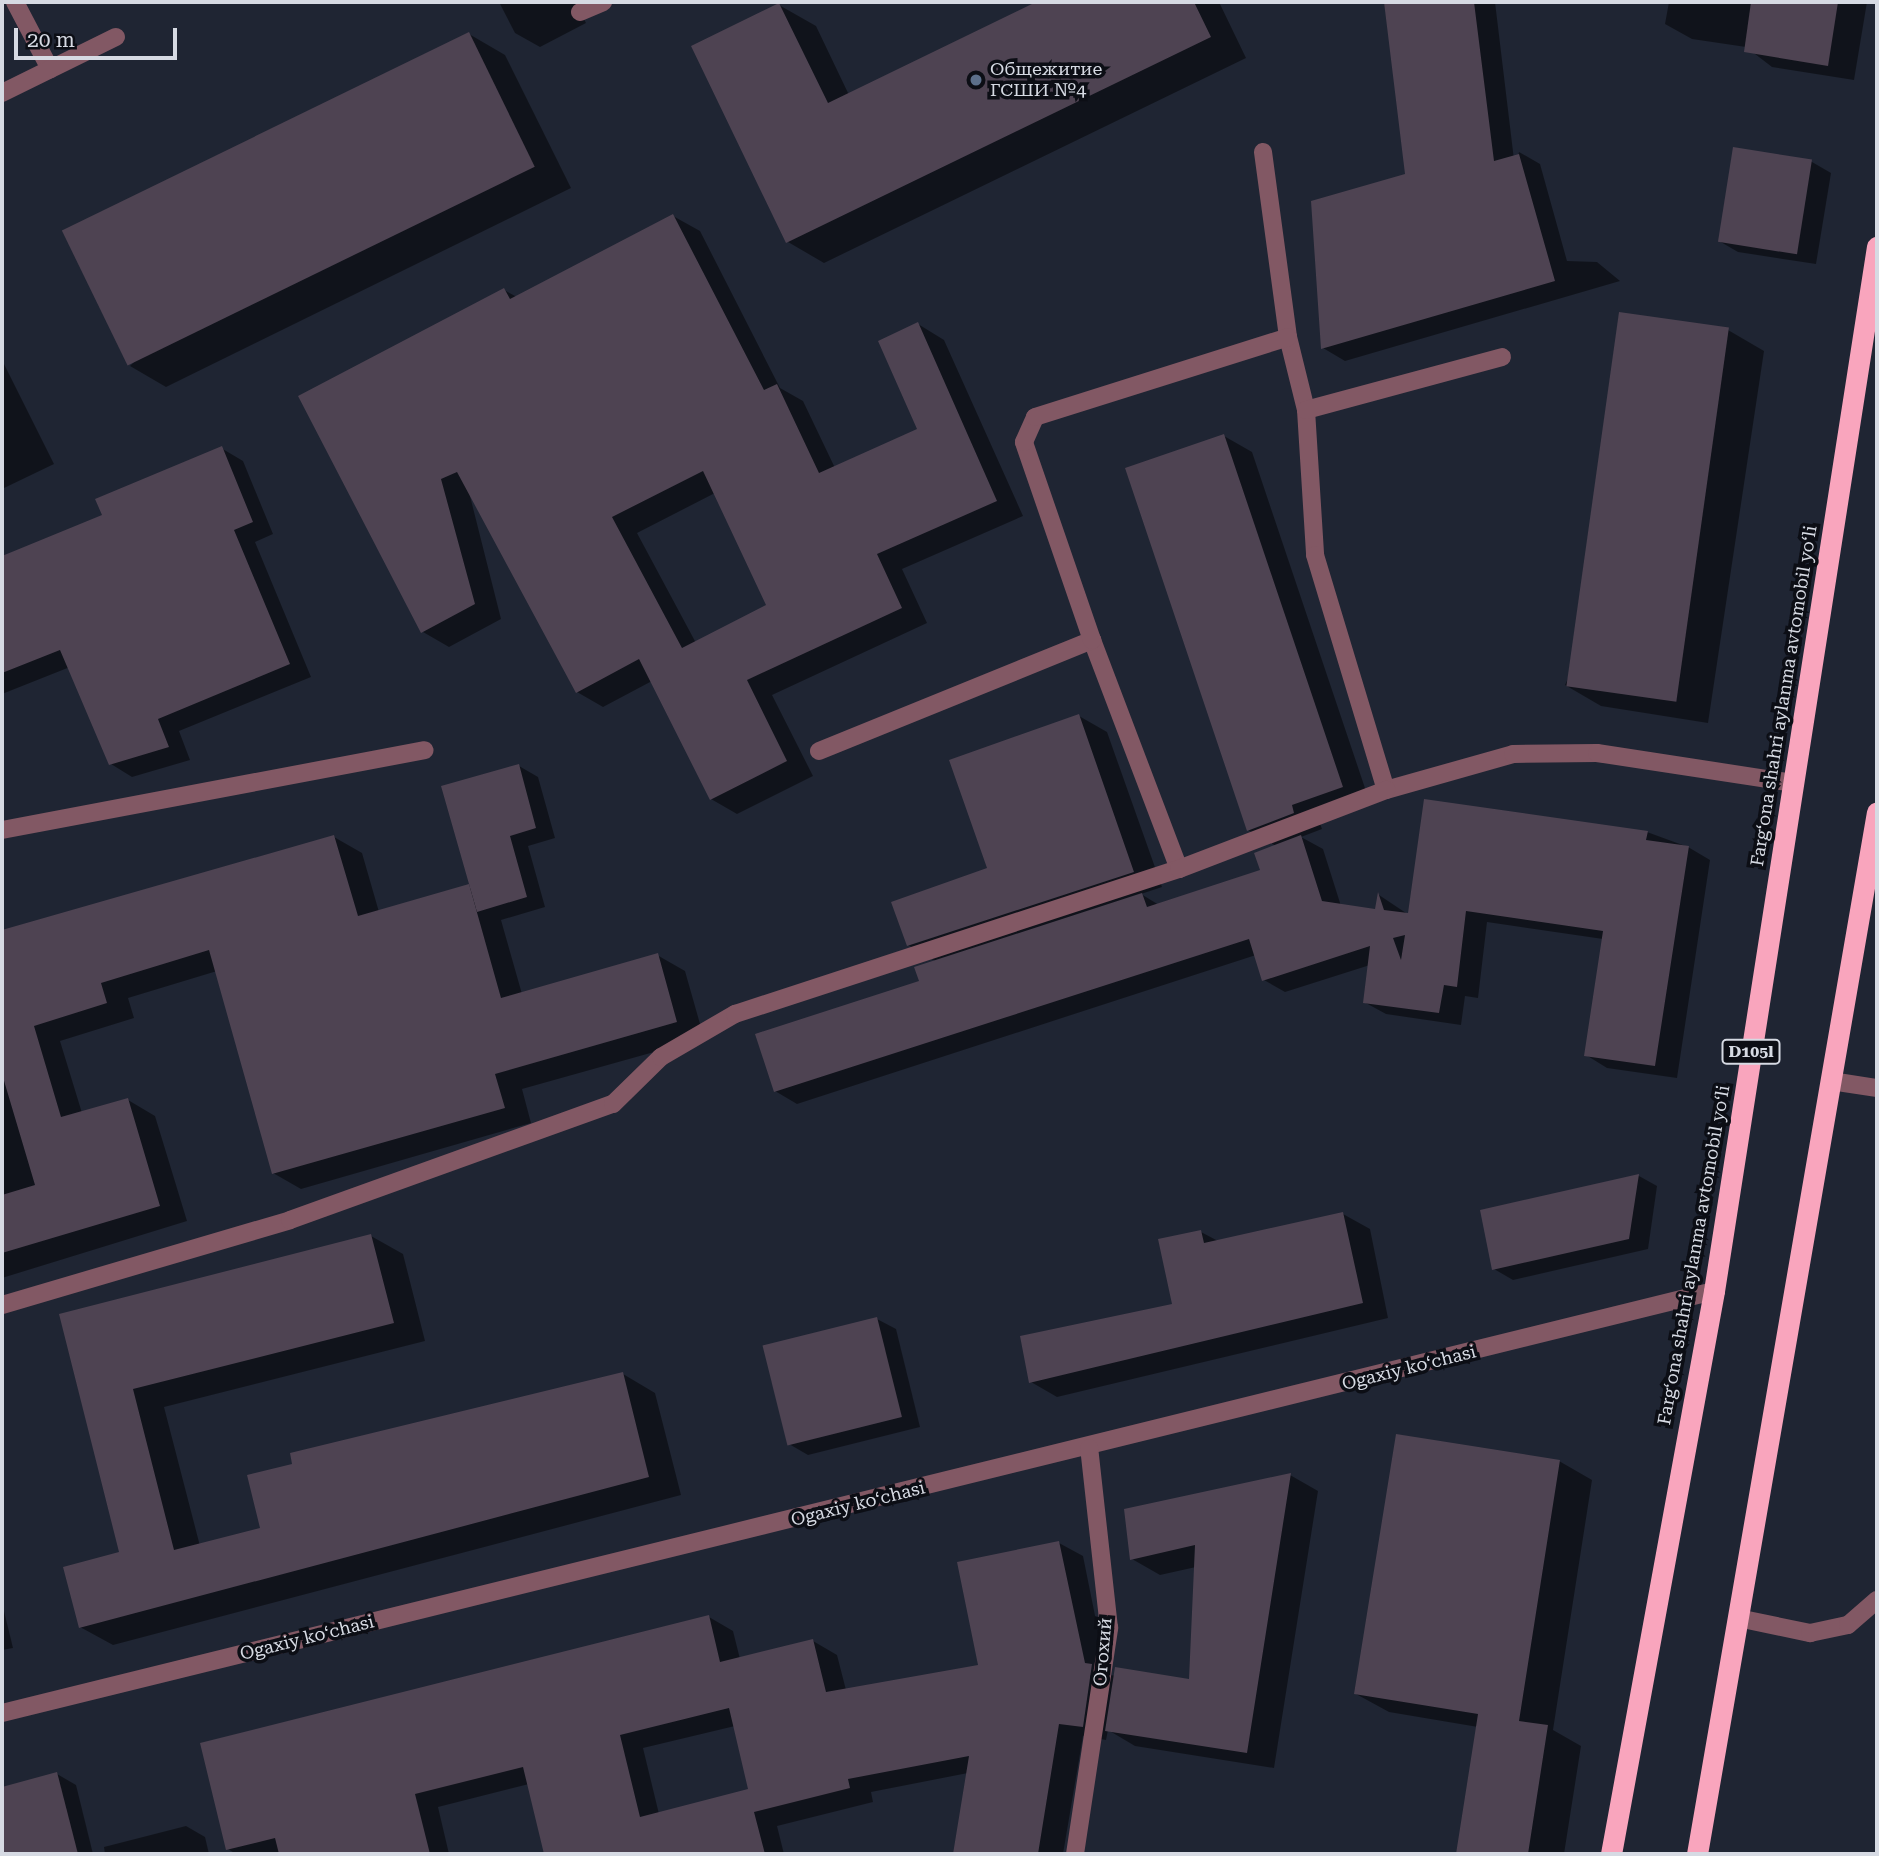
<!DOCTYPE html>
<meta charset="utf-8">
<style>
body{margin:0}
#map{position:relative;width:1879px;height:1856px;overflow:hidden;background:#1f2533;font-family:"Roboto Serif",serif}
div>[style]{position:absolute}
.shadow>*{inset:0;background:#0007}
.building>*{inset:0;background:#4e4352;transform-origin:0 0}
.minor>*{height:18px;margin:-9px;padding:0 9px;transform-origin:9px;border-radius:9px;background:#825864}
.highway>*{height:21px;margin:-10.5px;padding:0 10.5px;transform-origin:10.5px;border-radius:10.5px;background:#f9a5bd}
.dots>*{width:19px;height:19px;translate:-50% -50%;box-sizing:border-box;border:4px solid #0c0e15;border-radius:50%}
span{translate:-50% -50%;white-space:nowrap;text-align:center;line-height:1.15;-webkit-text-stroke:7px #0c0e15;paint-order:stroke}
.shield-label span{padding:2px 5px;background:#0c0e15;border:2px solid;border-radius:5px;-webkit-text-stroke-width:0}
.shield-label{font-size:16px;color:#d6dae3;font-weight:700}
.poi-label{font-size:18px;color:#d6dae3}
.left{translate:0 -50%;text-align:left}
.street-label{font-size:18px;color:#d6dae3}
.frame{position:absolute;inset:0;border:4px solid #d6dae3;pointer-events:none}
.scale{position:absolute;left:14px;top:28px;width:163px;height:32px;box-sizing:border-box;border:4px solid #d6dae3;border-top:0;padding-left:9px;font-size:21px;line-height:24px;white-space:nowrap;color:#d6dae3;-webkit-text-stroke:5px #0c0e15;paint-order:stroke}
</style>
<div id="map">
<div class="shadow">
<i style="clip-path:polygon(499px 2px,575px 2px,586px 23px,540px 47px,515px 33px)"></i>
<i style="clip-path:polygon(1040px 2px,1219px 2px,1246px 58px,824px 263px,788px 242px,779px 5px,816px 26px,849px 95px)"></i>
<i style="clip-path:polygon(1385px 2px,1495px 2px,1515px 168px,1519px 152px,1540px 164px,1567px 261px,1597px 262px,1620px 281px,1345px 361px,1323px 348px,1407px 176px)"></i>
<i style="clip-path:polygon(1669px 2px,1867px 2px,1854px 80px,1772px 67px,1746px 47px,1692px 39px,1665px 24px)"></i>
<i style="clip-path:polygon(469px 34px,505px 55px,571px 188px,166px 387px,130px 366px)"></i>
<i style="clip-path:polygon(1734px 149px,1812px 162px,1831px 173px,1816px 264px,1738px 252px,1719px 241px)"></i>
<i style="clip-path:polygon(evenodd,673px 216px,700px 231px,780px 388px,803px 401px,835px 468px,920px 430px,918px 324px,944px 340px,1023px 516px,902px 569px,927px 623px,772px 695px,813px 776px,737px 814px,711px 799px,652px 681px,603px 707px,577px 692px,469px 492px,501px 619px,449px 647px,423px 632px,300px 397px,504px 290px,517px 297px,673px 216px,715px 493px,768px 606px,696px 643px,637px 533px,715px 493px)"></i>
<i style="clip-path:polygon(1728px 330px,1764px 351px,1708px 723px,1601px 706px,1565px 685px)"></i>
<i style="clip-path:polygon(2px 360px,54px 464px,2px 489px)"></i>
<i style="clip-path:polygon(1224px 436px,1252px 452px,1370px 803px,1319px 821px,1322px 829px,1301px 837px,1323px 849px,1341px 906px,1377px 911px,1379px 895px,1409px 915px,1647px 832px,1688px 847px,1710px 860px,1677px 1078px,1607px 1068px,1586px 1055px,1603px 939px,1487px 922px,1478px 998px,1465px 996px,1461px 1025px,1386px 1014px,1364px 1002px,1370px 965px,1285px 992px,1264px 980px,1256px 955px,797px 1104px,775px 1091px,921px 982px,937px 962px,908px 945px,989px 869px,1079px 716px,1107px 732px,1162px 887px,1141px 894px,1159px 905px,1262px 871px,1276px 846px,1248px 830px)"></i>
<i style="clip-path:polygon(221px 448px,243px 461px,273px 534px,255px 542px,311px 677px,179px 731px,190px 760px,132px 777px,111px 764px,70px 667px,2px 694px,2px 558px,105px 516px)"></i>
<i style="clip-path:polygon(519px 766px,538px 777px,555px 838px,528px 846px,545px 907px,501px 920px,522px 994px,657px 955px,685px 971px,704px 1038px,522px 1089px,531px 1123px,301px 1189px,273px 1173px,217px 971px,128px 998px,134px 1018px,60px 1041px,82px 1113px,128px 1100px,155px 1116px,187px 1221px,2px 1278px,2px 934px,334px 837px,362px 853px,379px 912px,472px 888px)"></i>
<i style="clip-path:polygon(1639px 1176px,1657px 1186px,1648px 1249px,1513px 1280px,1494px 1269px,1482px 1211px)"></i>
<i style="clip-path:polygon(1343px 1214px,1370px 1229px,1388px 1318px,1057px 1397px,1031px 1382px,1174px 1306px,1201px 1232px,1218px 1241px)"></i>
<i style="clip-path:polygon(371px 1236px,403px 1254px,425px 1341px,164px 1407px,200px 1546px,262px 1530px,623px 1374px,655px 1393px,681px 1495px,113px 1645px,80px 1627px,121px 1553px,61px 1315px)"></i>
<i style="clip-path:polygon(877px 1319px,896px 1329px,920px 1427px,808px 1455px,789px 1444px)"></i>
<i style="clip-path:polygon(1559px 1461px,1592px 1480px,1553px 1730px,1581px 1746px,1564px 1854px,1458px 1854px,1478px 1727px,1389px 1712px,1356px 1694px)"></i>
<i style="clip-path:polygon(evenodd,1290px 1475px,1318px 1491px,1274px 1768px,1135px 1746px,1108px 1730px,1106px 1740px,1083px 1736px,1063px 1854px,958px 1854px,968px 1773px,871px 1792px,873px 1802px,777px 1826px,784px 1854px,546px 1854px,529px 1784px,438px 1807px,449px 1854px,236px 1854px,228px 1849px,709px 1617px,733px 1631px,740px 1659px,813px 1641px,837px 1655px,846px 1690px,980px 1666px,1059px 1543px,1083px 1556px,1107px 1675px,1191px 1681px,1196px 1567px,1160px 1575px,1132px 1559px,1290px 1475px,735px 1726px,750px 1790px,659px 1814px,643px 1748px,735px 1726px)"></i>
<i style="clip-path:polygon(2px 1603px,13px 1648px,2px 1650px)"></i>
<i style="clip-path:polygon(57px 1774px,76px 1785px,93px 1854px,2px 1854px,2px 1790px)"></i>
<i style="clip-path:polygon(186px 1826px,205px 1837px,209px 1854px,105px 1854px,104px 1847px)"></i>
</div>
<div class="building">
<i style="clip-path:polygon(1036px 2px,1194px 2px,1211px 37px,786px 243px,691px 46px,779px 3px,828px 103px)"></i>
<i style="clip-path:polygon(1384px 2px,1474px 2px,1494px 161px,1519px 154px,1555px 281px,1321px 349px,1311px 201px,1405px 174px)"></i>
<i style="clip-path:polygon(1751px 2px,1838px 2px,1828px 66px,1744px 52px)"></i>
<i style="left:469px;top:32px;width:150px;height:453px;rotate:64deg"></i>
<i style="left:1733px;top:147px;width:80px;height:96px;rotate:9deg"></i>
<i style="clip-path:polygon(evenodd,673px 214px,764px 390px,777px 384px,819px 473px,917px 429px,878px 341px,918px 322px,997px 501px,877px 554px,902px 608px,747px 680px,787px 761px,710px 800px,639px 659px,576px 693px,457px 472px,441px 479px,475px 604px,421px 633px,298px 396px,504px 288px,510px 299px,673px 214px,703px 471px,766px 605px,682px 648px,612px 517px,703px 471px)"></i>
<i style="left:1619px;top:312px;width:111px;height:378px;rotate:8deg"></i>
<i style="clip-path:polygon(1224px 434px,1343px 787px,1292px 805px,1294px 813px,1247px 831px,1125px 468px)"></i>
<i style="clip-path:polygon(222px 446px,253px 522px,234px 530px,290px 664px,158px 719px,169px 747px,109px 765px,60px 650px,2px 673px,2px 556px,102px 515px,95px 499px)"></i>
<i style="clip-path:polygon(1079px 714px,1134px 872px,907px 946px,891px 902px,987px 868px,949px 760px)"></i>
<i style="clip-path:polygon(519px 764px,536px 828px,510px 836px,527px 897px,477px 912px,441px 786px)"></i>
<i style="clip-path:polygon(evenodd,1424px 799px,1648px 831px,1646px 840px,1689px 846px,1655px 1066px,1584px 1056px,1603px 931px,1466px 911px,1457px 987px,1444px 985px,1439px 1013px,1363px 1003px,1370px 946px,1262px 981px,1249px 939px,774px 1092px,755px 1034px,919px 981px,914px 967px,1142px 893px,1147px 907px,1260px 870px,1254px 853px,1301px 835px,1322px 901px,1375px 909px,1378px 892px,1384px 910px,1408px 913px,1424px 799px,1405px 935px,1401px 960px,1393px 938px,1405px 935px)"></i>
<i style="clip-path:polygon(334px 835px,358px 916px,469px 884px,501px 998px,658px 953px,677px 1022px,495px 1074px,505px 1108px,272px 1174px,209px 950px,101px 983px,107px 1003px,34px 1026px,61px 1117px,128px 1098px,160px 1206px,2px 1253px,2px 1195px,35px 1185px,2px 1074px,2px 930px)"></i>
<i style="clip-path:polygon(1639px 1174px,1629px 1239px,1492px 1270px,1480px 1210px)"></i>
<i style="clip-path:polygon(1343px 1212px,1363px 1303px,1029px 1383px,1020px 1336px,1172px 1304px,1158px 1239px,1201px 1230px,1204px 1243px)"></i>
<i style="clip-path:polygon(371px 1234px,394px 1323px,133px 1389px,174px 1550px,260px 1528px,247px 1475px,292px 1464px,290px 1453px,623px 1372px,649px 1477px,79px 1628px,63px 1567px,119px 1552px,59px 1314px)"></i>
<i style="left:877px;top:1317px;width:103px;height:118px;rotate:76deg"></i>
<i style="clip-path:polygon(1396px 1434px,1560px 1460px,1519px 1721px,1548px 1725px,1528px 1854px,1456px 1854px,1478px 1714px,1354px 1694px)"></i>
<i style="clip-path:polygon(1291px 1473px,1247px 1753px,1105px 1731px,1115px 1667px,1189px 1679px,1195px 1545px,1130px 1560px,1124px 1509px)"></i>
<i style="clip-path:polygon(evenodd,1059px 1541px,1085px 1663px,1092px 1664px,1083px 1727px,1059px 1724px,1038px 1854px,953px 1854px,969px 1756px,848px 1779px,850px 1788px,754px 1812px,765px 1854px,544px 1854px,523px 1767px,415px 1794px,430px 1854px,279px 1854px,275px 1838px,226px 1850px,200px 1743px,709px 1615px,720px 1662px,813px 1639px,826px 1692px,978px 1665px,957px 1562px,1059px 1541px,729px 1708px,748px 1789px,640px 1817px,620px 1735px,729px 1708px)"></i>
<i style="clip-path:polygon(57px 1772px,78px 1854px,2px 1854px,2px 1787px)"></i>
</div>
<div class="minor">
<i style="left:15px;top:2px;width:76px;rotate:62.4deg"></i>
<i style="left:580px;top:12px;width:25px;rotate:-23deg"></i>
<i style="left:2px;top:93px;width:127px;rotate:-26.2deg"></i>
<i style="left:1263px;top:152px;width:187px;rotate:82.3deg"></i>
<i style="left:1288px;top:337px;width:75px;rotate:76.1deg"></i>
<i style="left:1306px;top:410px;width:145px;rotate:86.4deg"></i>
<i style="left:1315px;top:555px;width:245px;rotate:73.2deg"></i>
<i style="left:1386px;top:790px;width:132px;rotate:-15.8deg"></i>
<i style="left:1513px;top:754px;width:84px;rotate:-0.7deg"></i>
<i style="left:1597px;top:753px;width:198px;rotate:8.7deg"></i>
<i style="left:1306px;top:410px;width:203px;rotate:-15.1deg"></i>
<i style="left:1092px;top:640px;width:245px;rotate:69.2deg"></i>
<i style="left:819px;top:751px;width:295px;rotate:-22.1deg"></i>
<i style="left:1092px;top:640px;width:209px;rotate:-109deg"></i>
<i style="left:1024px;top:442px;width:27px;rotate:-66deg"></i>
<i style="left:1035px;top:417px;width:265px;rotate:-17.5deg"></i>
<i style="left:2px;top:830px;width:430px;rotate:-10.7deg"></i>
<i style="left:1831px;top:1081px;width:47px;rotate:8.7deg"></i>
<i style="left:2px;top:1305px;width:300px;rotate:-16.4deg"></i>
<i style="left:290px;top:1220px;width:343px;rotate:-19.8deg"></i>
<i style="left:613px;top:1104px;width:67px;rotate:-44.4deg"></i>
<i style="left:661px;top:1057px;width:86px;rotate:-30.2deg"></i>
<i style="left:735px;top:1014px;width:467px;rotate:-18.1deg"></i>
<i style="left:1179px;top:869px;width:222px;rotate:-20.9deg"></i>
<i style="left:1738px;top:1618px;width:74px;rotate:11.8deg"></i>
<i style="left:1810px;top:1633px;width:39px;rotate:-12deg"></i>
<i style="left:1848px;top:1625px;width:38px;rotate:-41deg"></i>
<i style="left:2px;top:1713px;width:1763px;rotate:-13.85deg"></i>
<i style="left:1075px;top:1854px;width:229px;rotate:-81.4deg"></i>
<i style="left:1109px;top:1628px;width:181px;rotate:-96.3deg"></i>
</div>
<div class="highway">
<i style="left:1611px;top:1854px;width:572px;rotate:-79.63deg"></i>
<i style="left:1714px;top:1291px;width:1057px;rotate:-81.13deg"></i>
<i style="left:1697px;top:1854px;width:1057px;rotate:-80.2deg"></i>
</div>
<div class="dots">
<i style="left:976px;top:80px;background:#5c6f8a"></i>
</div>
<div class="shield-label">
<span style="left:1751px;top:1052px">D105l</span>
</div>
<div class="poi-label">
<span class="left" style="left:990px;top:80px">Общежитие<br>ГСШИ №4</span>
</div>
<div class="street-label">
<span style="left:1784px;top:696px;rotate:-81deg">Fargʻona shahri aylanma avtomobil yoʻli</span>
<span style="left:1694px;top:1255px;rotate:-80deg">Fargʻona shahri aylanma avtomobil yoʻli</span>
<span style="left:1409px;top:1368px;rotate:-14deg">Ogaxiy koʻchasi</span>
<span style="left:858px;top:1504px;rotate:-14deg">Ogaxiy koʻchasi</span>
<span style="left:307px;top:1638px;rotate:-14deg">Ogaxiy koʻchasi</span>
<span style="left:1103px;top:1652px;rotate:-85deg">Огохий</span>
</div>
<div class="frame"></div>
<div class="scale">20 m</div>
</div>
